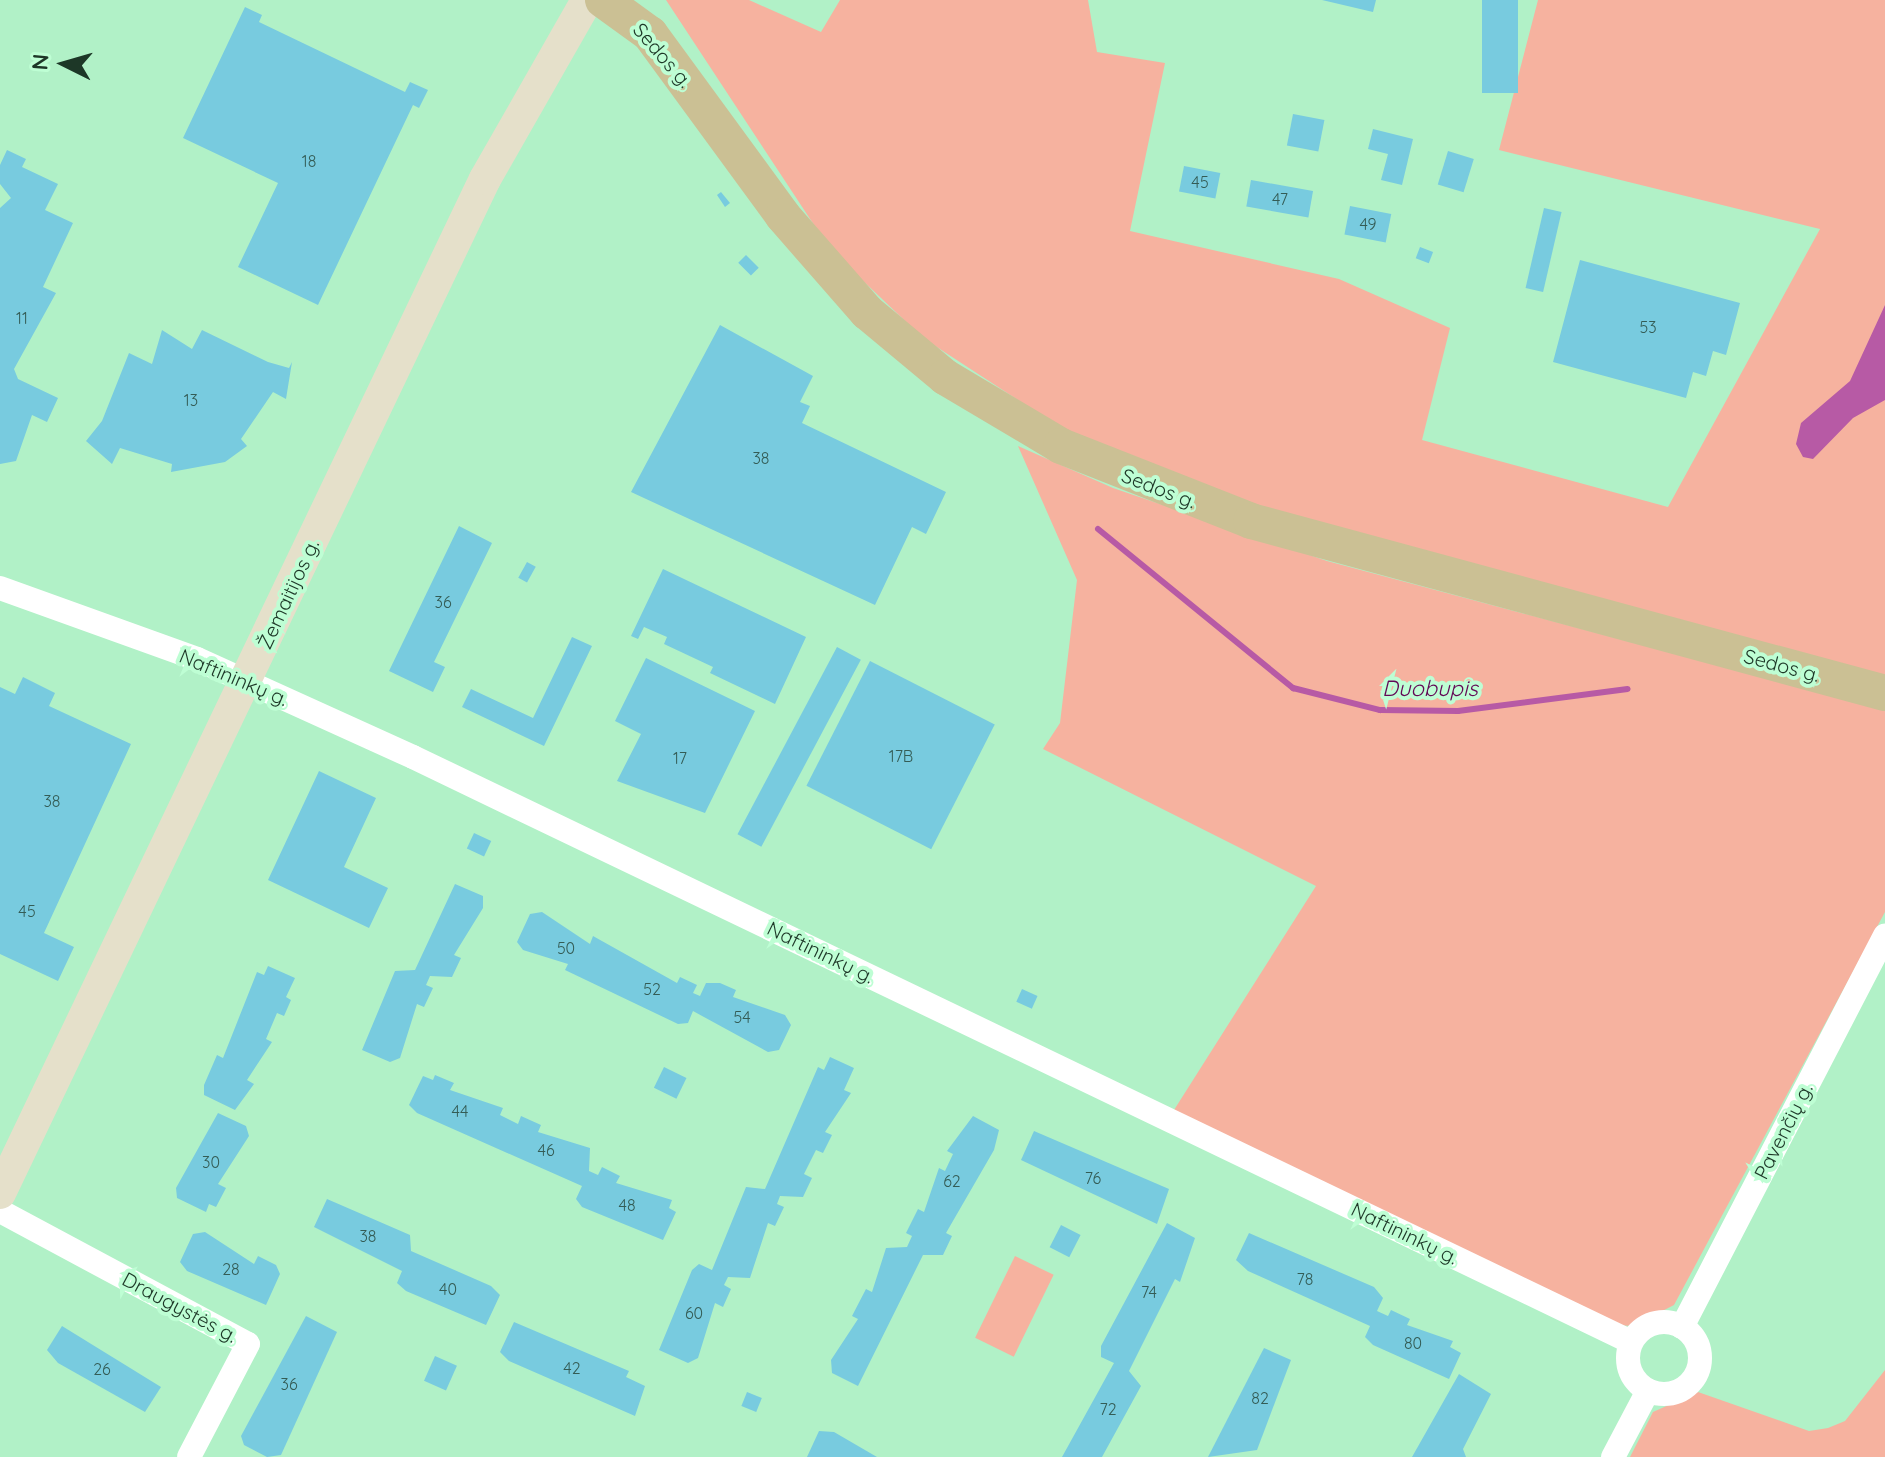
<!DOCTYPE html>
<meta charset="utf-8">
<style>
body{margin:0}
#map{position:relative;width:1885px;height:1457px;overflow:hidden;background:#b1f1c7;font-family:Quicksand,sans-serif}
div>[style]{position:absolute}
.green>*{inset:0;background:#f6b29f;transform-origin:0 0}
.water>*{inset:0;background:#b75aa5}
.stream>*{height:6px;margin:-3px;padding:0 3px;transform-origin:3px;border-radius:3px;background:#b75aa5}
.building>*{inset:0;background:#78cbdf;transform-origin:0 0}
.minor>*{height:24px;margin:-12px;padding:0 12px;transform-origin:12px;border-radius:12px;background:#fff}
.minor>.ring{margin:-12px;padding:0;box-sizing:content-box;background:none;border:24px solid #fff;border-radius:50%}
.secondary>*{height:32px;margin:-16px;padding:0 16px;transform-origin:16px;border-radius:16px;background:#e5e0ca}
.primary>*{height:36px;margin:-18px;padding:0 18px;transform-origin:18px;border-radius:18px;background:#cbc094}
span{translate:-50% -50%;white-space:nowrap;text-align:center;line-height:1.15;-webkit-text-stroke:8px #befed4;paint-order:stroke}
.number-label{font-size:16px;color:#345c55}
.number-label span{-webkit-text-stroke-width:0}
.street-label{font-size:20px;color:#1d3727}
.water-label{font-size:22px;color:#630956;font-style:italic}
.north{position:absolute;left:24px;top:24px;width:80px;height:80px;-webkit-text-stroke:6px #befed4;paint-order:stroke;rotate:275deg;font-size:22px;font-weight:700;line-height:32px;text-align:center;color:#1d3727}
.north::after{content:'';display:block;margin:auto;width:28px;height:36px;background:#1d3727;clip-path:polygon(50% 0,100% 100%,50% 72%,0 100%)}
</style>
<div id="map">
<div class="green">
<i style="clip-path:polygon(666px 0,749px 0,821px 32px,840px 0,1088px 0,1097px 52px,1165px 63px,1130px 231px,1339px 279px,1450px 328px,1422px 440px,1668px 507px,1820px 229px,1499px 150px,1538px 0,1885px 0,1885px 678px,1297px 521px,1067px 432px,923px 338px,859px 277px,818px 231px)"></i>
<i style="clip-path:polygon(1018px 446px,1113px 488px,1327px 561px,1885px 710px,1885px 912px,1674px 1305px,1633px 1326px,1613px 1325px,1174px 1110px,1316px 886px,1043px 749px,1060px 723px,1077px 580px)"></i>
<i style="left:1015px;top:1256px;width:43px;height:91px;rotate:26deg"></i>
<i style="clip-path:polygon(1885px 1370px,1885px 1457px,1630px 1457px,1653px 1412px,1698px 1392px,1809px 1431px,1828px 1428px,1845px 1421px)"></i>
</div>
<div class="water">
<i style="clip-path:polygon(1885px 305px,1885px 400px,1853px 418px,1813px 459px,1803px 457px,1796px 444px,1801px 423px,1850px 381px)"></i>
</div>
<div class="stream">
<i style="left:1098px;top:529px;width:252px;rotate:39.2deg"></i>
<i style="left:1293px;top:688px;width:90px;rotate:14.2deg"></i>
<i style="left:1380px;top:710px;width:78px;rotate:0.7deg"></i>
<i style="left:1458px;top:711px;width:171px;rotate:-7.4deg"></i>
</div>
<div class="building">
<i style="clip-path:polygon(1322px 0,1376px 0,1373px 12px)"></i>
<i style="left:1482px;top:0;width:36px;height:93px"></i>
<i style="clip-path:polygon(245px 7px,262px 15px,259px 22px,405px 92px,410px 82px,428px 90px,419px 108px,413px 105px,318px 305px,238px 267px,278px 183px,183px 138px)"></i>
<i style="left:1293px;top:114px;width:32px;height:32px;rotate:11deg"></i>
<i style="clip-path:polygon(1373px 129px,1413px 139px,1402px 185px,1381px 180px,1388px 154px,1368px 149px)"></i>
<i style="clip-path:polygon(7px 150px,26px 159px,22px 167px,58px 184px,45px 210px,73px 223px,43px 287px,56px 293px,14px 369px,18px 379px,58px 398px,47px 422px,32px 415px,16px 461px,0 464px,0 208px,11px 198px,0 184px,0 165px)"></i>
<i style="left:1448px;top:151px;width:27px;height:35px;rotate:17deg"></i>
<i style="left:1184px;top:166px;width:37px;height:26px;rotate:11deg"></i>
<i style="left:1251px;top:180px;width:63px;height:27px;rotate:10deg"></i>
<i style="clip-path:polygon(721px 192px,730px 203px,725px 207px,717px 195px)"></i>
<i style="left:1350px;top:206px;width:42px;height:29px;rotate:11deg"></i>
<i style="left:1544px;top:208px;width:18px;height:82px;rotate:13deg"></i>
<i style="left:1420px;top:247px;width:14px;height:12px;rotate:21deg"></i>
<i style="left:746px;top:255px;width:18px;height:11px;rotate:45deg"></i>
<i style="clip-path:polygon(1580px 260px,1740px 303px,1726px 355px,1713px 351px,1706px 376px,1693px 372px,1686px 398px,1553px 362px)"></i>
<i style="clip-path:polygon(720px 325px,813px 376px,800px 402px,810px 406px,802px 423px,946px 492px,926px 534px,912px 527px,875px 605px,631px 492px)"></i>
<i style="clip-path:polygon(162px 330px,192px 349px,202px 330px,268px 362px,289px 368px,292px 362px,286px 399px,273px 392px,241px 439px,247px 446px,225px 462px,171px 472px,172px 464px,120px 448px,112px 464px,86px 441px,102px 421px,129px 353px,152px 364px)"></i>
<i style="clip-path:polygon(459px 526px,492px 543px,434px 662px,445px 667px,433px 692px,389px 671px)"></i>
<i style="left:527px;top:562px;width:10px;height:18px;rotate:29deg"></i>
<i style="clip-path:polygon(663px 569px,806px 637px,775px 704px,710px 673px,713px 667px,664px 644px,667px 637px,644px 627px,638px 639px,631px 636px)"></i>
<i style="clip-path:polygon(572px 637px,592px 646px,544px 746px,462px 707px,471px 689px,533px 718px)"></i>
<i style="left:837px;top:647px;width:27px;height:212px;rotate:28deg"></i>
<i style="clip-path:polygon(646px 658px,755px 711px,705px 813px,617px 781px,641px 734px,615px 721px)"></i>
<i style="left:870px;top:661px;width:140px;height:140px;rotate:27deg"></i>
<i style="clip-path:polygon(23px 677px,55px 693px,49px 706px,131px 744px,44px 933px,74px 947px,58px 981px,0 954px,0 687px,15px 694px)"></i>
<i style="clip-path:polygon(319px 771px,376px 798px,344px 867px,388px 888px,369px 928px,268px 880px)"></i>
<i style="left:474px;top:833px;width:19px;height:17px;rotate:25deg"></i>
<i style="clip-path:polygon(455px 884px,483px 896px,483px 908px,454px 955px,461px 958px,452px 977px,430px 976px,426px 985px,433px 988px,424px 1007px,417px 1004px,400px 1058px,390px 1062px,362px 1050px,395px 971px,415px 970px)"></i>
<i style="clip-path:polygon(542px 912px,590px 944px,593px 936px,677px 983px,680px 977px,697px 985px,693px 993px,700px 996px,706px 983px,720px 983px,736px 990px,733px 997px,785px 1015px,791px 1025px,779px 1050px,768px 1052px,693px 1011px,688px 1023px,678px 1024px,565px 970px,568px 964px,523px 950px,517px 942px,530px 914px)"></i>
<i style="clip-path:polygon(268px 966px,295px 978px,286px 997px,291px 1000px,284px 1016px,277px 1013px,266px 1039px,272px 1042px,247px 1080px,254px 1084px,235px 1110px,204px 1095px,204px 1085px,217px 1055px,223px 1058px,257px 972px,264px 975px)"></i>
<i style="left:1022px;top:989px;width:17px;height:14px;rotate:24deg"></i>
<i style="clip-path:polygon(830px 1057px,854px 1068px,844px 1090px,851px 1093px,825px 1132px,832px 1135px,823px 1153px,816px 1150px,804px 1174px,812px 1178px,803px 1197px,780px 1196px,777px 1204px,784px 1207px,775px 1226px,768px 1223px,750px 1278px,728px 1277px,724px 1285px,731px 1289px,723px 1307px,715px 1303px,698px 1358px,688px 1363px,659px 1350px,692px 1270px,699px 1264px,712px 1270px,746px 1187px,765px 1189px,818px 1067px,824px 1070px)"></i>
<i style="left:664px;top:1067px;width:25px;height:23px;rotate:26deg"></i>
<i style="clip-path:polygon(435px 1075px,454px 1083px,450px 1090px,503px 1108px,500px 1115px,518px 1124px,521px 1116px,541px 1125px,538px 1132px,590px 1148px,589px 1171px,598px 1175px,602px 1167px,620px 1176px,616px 1183px,672px 1200px,669px 1208px,676px 1212px,663px 1240px,582px 1207px,576px 1199px,582px 1186px,417px 1113px,409px 1105px,423px 1076px,433px 1080px)"></i>
<i style="clip-path:polygon(218px 1113px,246px 1126px,249px 1136px,218px 1184px,226px 1188px,216px 1207px,209px 1204px,206px 1212px,177px 1198px,176px 1188px)"></i>
<i style="clip-path:polygon(973px 1116px,999px 1130px,994px 1150px,946px 1233px,952px 1236px,943px 1255px,923px 1255px,858px 1386px,832px 1373px,831px 1360px,858px 1319px,852px 1316px,866px 1289px,872px 1292px,886px 1248px,907px 1247px,912px 1236px,906px 1233px,918px 1209px,924px 1212px,939px 1168px,945px 1171px,953px 1154px,947px 1151px)"></i>
<i style="clip-path:polygon(1034px 1131px,1169px 1189px,1157px 1224px,1021px 1160px)"></i>
<i style="clip-path:polygon(327px 1199px,410px 1235px,411px 1251px,491px 1286px,500px 1295px,486px 1325px,406px 1291px,397px 1283px,402px 1271px,314px 1227px)"></i>
<i style="clip-path:polygon(1167px 1223px,1195px 1238px,1180px 1282px,1175px 1279px,1129px 1371px,1141px 1386px,1102px 1457px,1062px 1457px,1114px 1363px,1101px 1357px,1101px 1346px)"></i>
<i style="left:1061px;top:1225px;width:22px;height:25px;rotate:27deg"></i>
<i style="clip-path:polygon(205px 1232px,254px 1264px,258px 1256px,276px 1265px,280px 1274px,266px 1305px,187px 1271px,180px 1262px,193px 1234px)"></i>
<i style="clip-path:polygon(1249px 1233px,1374px 1287px,1383px 1298px,1377px 1311px,1388px 1316px,1391px 1310px,1410px 1319px,1407px 1325px,1453px 1341px,1450px 1347px,1461px 1353px,1449px 1379px,1373px 1345px,1365px 1337px,1370px 1326px,1248px 1271px,1236px 1260px)"></i>
<i style="clip-path:polygon(306px 1316px,337px 1332px,281px 1455px,267px 1457px,244px 1445px,241px 1436px)"></i>
<i style="clip-path:polygon(514px 1322px,629px 1371px,626px 1377px,645px 1386px,635px 1416px,509px 1361px,500px 1352px)"></i>
<i style="clip-path:polygon(62px 1326px,161px 1387px,145px 1412px,58px 1363px,47px 1350px)"></i>
<i style="clip-path:polygon(1264px 1348px,1291px 1360px,1257px 1450px,1208px 1457px)"></i>
<i style="left:435px;top:1356px;width:24px;height:27px;rotate:24deg"></i>
<i style="clip-path:polygon(1459px 1374px,1491px 1394px,1463px 1449px,1466px 1457px,1412px 1457px)"></i>
<i style="left:747px;top:1392px;width:16px;height:15px;rotate:22deg"></i>
<i style="clip-path:polygon(819px 1431px,834px 1432px,877px 1457px,807px 1457px)"></i>
</div>
<div class="minor">
<i style="left:0;top:588px;width:209px;rotate:19.8deg"></i>
<i style="left:197px;top:659px;width:237px;rotate:24.4deg"></i>
<i style="left:413px;top:757px;width:1351px;rotate:25.65deg"></i>
<i style="left:0;top:1211px;width:281px;rotate:28.2deg"></i>
<i style="left:248px;top:1344px;width:127px;rotate:117.6deg"></i>
<i class="ring" style="left:1628px;top:1322px;width:48px;height:48px"></i>
<i style="left:1682px;top:1327px;width:441px;rotate:-62.6deg"></i>
<i style="left:1613px;top:1457px;width:75px;rotate:-62.1deg"></i>
</div>
<div class="secondary">
<i style="left:0;top:1193px;width:1124px;rotate:-64.44deg"></i>
<i style="left:485px;top:179px;width:206px;rotate:-60.3deg"></i>
</div>
<div class="primary">
<i style="left:603px;top:0;width:58px;rotate:35.9deg"></i>
<i style="left:650px;top:34px;width:225px;rotate:53.8deg"></i>
<i style="left:783px;top:216px;width:128px;rotate:48.8deg"></i>
<i style="left:867px;top:312px;width:102px;rotate:39.8deg"></i>
<i style="left:945px;top:377px;width:135px;rotate:30.7deg"></i>
<i style="left:1061px;top:446px;width:204px;rotate:21.5deg"></i>
<i style="left:1251px;top:521px;width:657px;rotate:15.18deg"></i>
</div>
<div class="number-label">
<span style="left:309px;top:161px">18</span>
<span style="left:1200px;top:182px">45</span>
<span style="left:1280px;top:199px">47</span>
<span style="left:1368px;top:224px">49</span>
<span style="left:22px;top:318px">11</span>
<span style="left:1648px;top:327px">53</span>
<span style="left:191px;top:400px">13</span>
<span style="left:761px;top:458px">38</span>
<span style="left:443px;top:602px">36</span>
<span style="left:901px;top:756px">17B</span>
<span style="left:680px;top:758px">17</span>
<span style="left:52px;top:801px">38</span>
<span style="left:27px;top:911px">45</span>
<span style="left:566px;top:948px">50</span>
<span style="left:652px;top:989px">52</span>
<span style="left:742px;top:1017px">54</span>
<span style="left:460px;top:1111px">44</span>
<span style="left:546px;top:1150px">46</span>
<span style="left:211px;top:1162px">30</span>
<span style="left:1093px;top:1178px">76</span>
<span style="left:952px;top:1181px">62</span>
<span style="left:627px;top:1205px">48</span>
<span style="left:368px;top:1236px">38</span>
<span style="left:231px;top:1269px">28</span>
<span style="left:1305px;top:1279px">78</span>
<span style="left:448px;top:1289px">40</span>
<span style="left:1149px;top:1292px">74</span>
<span style="left:694px;top:1313px">60</span>
<span style="left:1413px;top:1343px">80</span>
<span style="left:572px;top:1368px">42</span>
<span style="left:102px;top:1369px">26</span>
<span style="left:289px;top:1384px">36</span>
<span style="left:1260px;top:1398px">82</span>
<span style="left:1108px;top:1409px">72</span>
</div>
<div class="street-label">
<span style="left:663px;top:55px;rotate:49deg">Sedos g.</span>
<span style="left:1159px;top:488px;rotate:21deg">Sedos g.</span>
<span style="left:288px;top:594px;rotate:-65deg">Žemaitijos g.</span>
<span style="left:1782px;top:665px;rotate:15deg">Sedos g.</span>
<span style="left:234px;top:677px;rotate:23deg">Naftininkų g.</span>
<span style="left:821px;top:952px;rotate:26deg">Naftininkų g.</span>
<span style="left:1783px;top:1131px;rotate:-63deg">Pavenčių g.</span>
<span style="left:1405px;top:1233px;rotate:26deg">Naftininkų g.</span>
<span style="left:180px;top:1307px;rotate:28deg">Draugystės g.</span>
</div>
<div class="water-label">
<span style="left:1430px;top:689px">Duobupis</span>
</div>
<div class="north">N</div>
</div>
